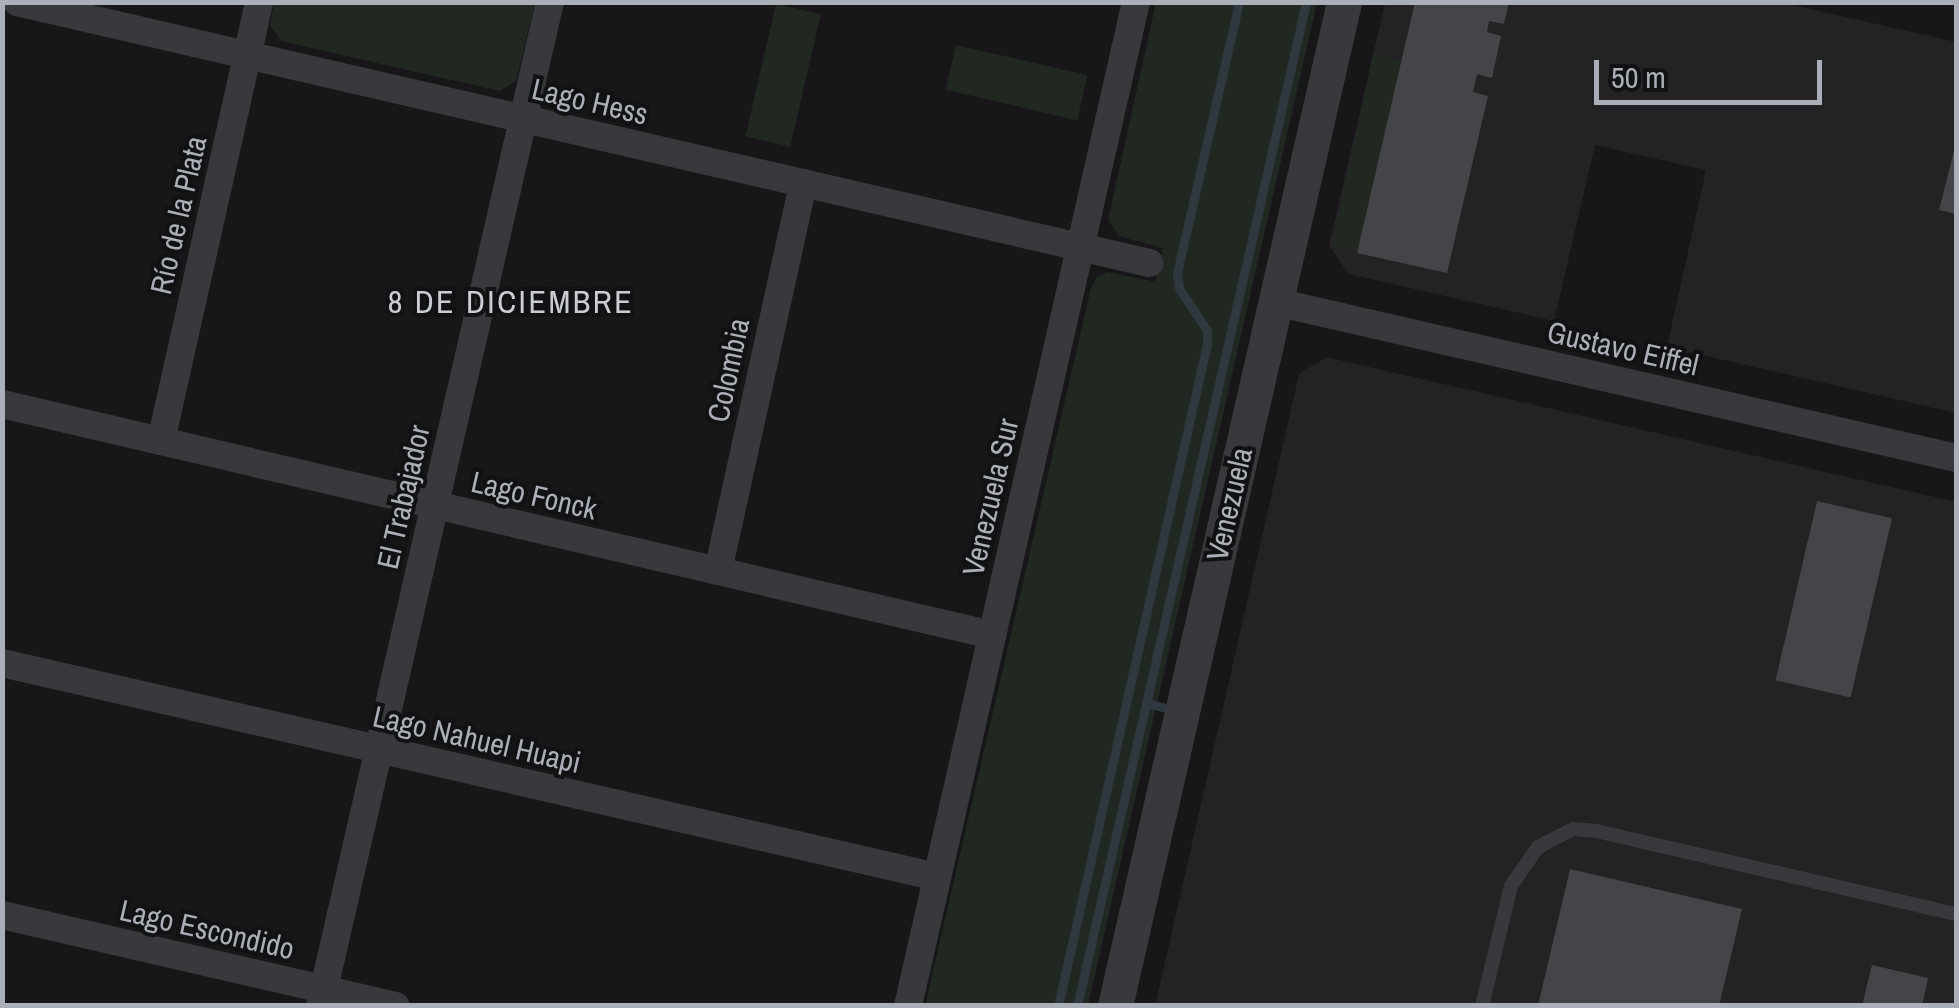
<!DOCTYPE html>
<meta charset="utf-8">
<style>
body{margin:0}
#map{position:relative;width:1959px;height:1008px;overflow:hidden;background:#171719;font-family:"Archivo Narrow",sans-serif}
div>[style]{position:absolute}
.built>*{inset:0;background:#232325}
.green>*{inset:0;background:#212822;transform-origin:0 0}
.stream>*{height:9px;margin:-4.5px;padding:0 4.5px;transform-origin:4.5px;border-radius:4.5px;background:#2f383e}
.building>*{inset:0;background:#444548;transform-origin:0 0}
.service>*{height:14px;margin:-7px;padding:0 7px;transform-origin:7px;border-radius:7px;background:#38393d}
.minor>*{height:28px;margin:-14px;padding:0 14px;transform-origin:14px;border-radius:14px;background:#38393d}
.tertiary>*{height:35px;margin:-17.5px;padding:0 17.5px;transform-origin:17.5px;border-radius:17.5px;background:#38393d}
span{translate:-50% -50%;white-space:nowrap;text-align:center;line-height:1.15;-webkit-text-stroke:8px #121214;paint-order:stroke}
.street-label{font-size:30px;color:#aaafb8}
.neighbourhood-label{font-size:32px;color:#cacdd4;letter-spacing:2.5px}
.frame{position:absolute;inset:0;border:5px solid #aaafb8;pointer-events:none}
.scale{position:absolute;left:1594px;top:60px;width:228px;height:45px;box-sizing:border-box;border:5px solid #aaafb8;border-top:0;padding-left:12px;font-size:30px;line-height:35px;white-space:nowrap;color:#aaafb8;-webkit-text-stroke:8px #121214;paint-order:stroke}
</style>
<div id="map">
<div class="built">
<i style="clip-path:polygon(1385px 3px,1784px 3px,1956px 42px,1956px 413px,1667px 347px,1706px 170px,1595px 145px,1554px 321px,1349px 274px,1329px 246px)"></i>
<i style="clip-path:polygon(1326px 357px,1956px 502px,1956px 1005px,1155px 1006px,1299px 374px)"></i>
</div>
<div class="green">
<i style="clip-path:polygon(274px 3px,274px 2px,535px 3px,516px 81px,500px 91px,281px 41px,270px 25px)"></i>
<i style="clip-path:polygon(1156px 3px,1317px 3px,1088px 1005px,925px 1006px,1091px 288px,1097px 277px,1108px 272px,1155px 282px,1163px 248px,1119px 236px,1108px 220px)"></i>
<i style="left:776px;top:4px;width:46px;height:136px;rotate:13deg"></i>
<i style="left:956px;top:45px;width:135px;height:46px;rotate:13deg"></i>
<i style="left:1373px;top:54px;width:30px;height:197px;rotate:12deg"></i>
</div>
<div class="stream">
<i style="left:1146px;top:703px;width:30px;rotate:14deg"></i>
<i style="left:1058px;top:1006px;width:679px;rotate:-77.32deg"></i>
<i style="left:1207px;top:344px;width:14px;rotate:-90deg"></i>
<i style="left:1207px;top:330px;width:50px;rotate:-123.7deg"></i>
<i style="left:1179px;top:288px;width:15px;rotate:-98deg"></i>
<i style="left:1177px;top:273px;width:278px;rotate:-77.1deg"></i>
<i style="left:1077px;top:1006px;width:1030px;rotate:-77.15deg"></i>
</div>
<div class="building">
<i style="clip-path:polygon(1415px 2px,1509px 2px,1504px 24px,1489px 21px,1487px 32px,1501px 36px,1492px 78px,1477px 74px,1473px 92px,1488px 96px,1447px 273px,1357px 253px)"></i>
<i style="clip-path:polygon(1956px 143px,1956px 214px,1939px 210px)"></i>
<i style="left:1817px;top:501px;width:77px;height:184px;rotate:13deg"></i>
<i style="clip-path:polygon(1570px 869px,1742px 909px,1719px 1006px,1538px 1006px)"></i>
<i style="clip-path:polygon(1872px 965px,1928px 978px,1922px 1006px,1862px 1006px)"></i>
</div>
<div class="service">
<i style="left:1482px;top:1006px;width:123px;rotate:-76.4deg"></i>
<i style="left:1511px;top:886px;width:47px;rotate:-55.3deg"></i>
<i style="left:1538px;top:847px;width:39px;rotate:-27deg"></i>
<i style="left:1573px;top:829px;width:23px;rotate:5deg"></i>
<i style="left:1596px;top:831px;width:369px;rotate:13deg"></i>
</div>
<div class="minor">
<i style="left:17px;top:2px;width:1162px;rotate:12.98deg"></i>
<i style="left:1276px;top:302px;width:698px;rotate:12.92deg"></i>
<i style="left:2px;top:404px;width:1017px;rotate:13.13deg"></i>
<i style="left:161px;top:441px;width:450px;rotate:-77.4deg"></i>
<i style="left:718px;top:571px;width:397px;rotate:-77.6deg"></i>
<i style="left:2px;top:663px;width:959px;rotate:12.89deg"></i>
<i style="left:2px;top:915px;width:404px;rotate:13deg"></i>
<i style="left:320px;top:1006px;width:1030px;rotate:-77.1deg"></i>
<i style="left:908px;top:1006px;width:1030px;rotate:-77.21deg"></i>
</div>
<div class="tertiary">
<i style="left:1115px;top:1006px;width:1030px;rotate:-77.15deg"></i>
</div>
<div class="street-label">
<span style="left:590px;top:101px;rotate:13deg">Lago Hess</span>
<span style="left:178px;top:215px;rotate:-77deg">Río de la Plata</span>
<span style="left:1623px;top:348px;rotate:13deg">Gustavo Eiffel</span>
<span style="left:728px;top:370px;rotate:-78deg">Colombia</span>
<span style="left:534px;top:495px;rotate:13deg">Lago Fonck</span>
<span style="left:403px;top:497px;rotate:-77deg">El Trabajador</span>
<span style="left:990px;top:497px;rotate:-77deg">Venezuela Sur</span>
<span style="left:1229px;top:504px;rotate:-77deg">Venezuela</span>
<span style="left:477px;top:739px;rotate:13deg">Lago Nahuel Huapi</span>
<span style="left:207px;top:929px;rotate:13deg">Lago Escondido</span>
</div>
<div class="neighbourhood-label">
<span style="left:511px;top:302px">8 DE DICIEMBRE</span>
</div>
<div class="frame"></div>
<div class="scale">50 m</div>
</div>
